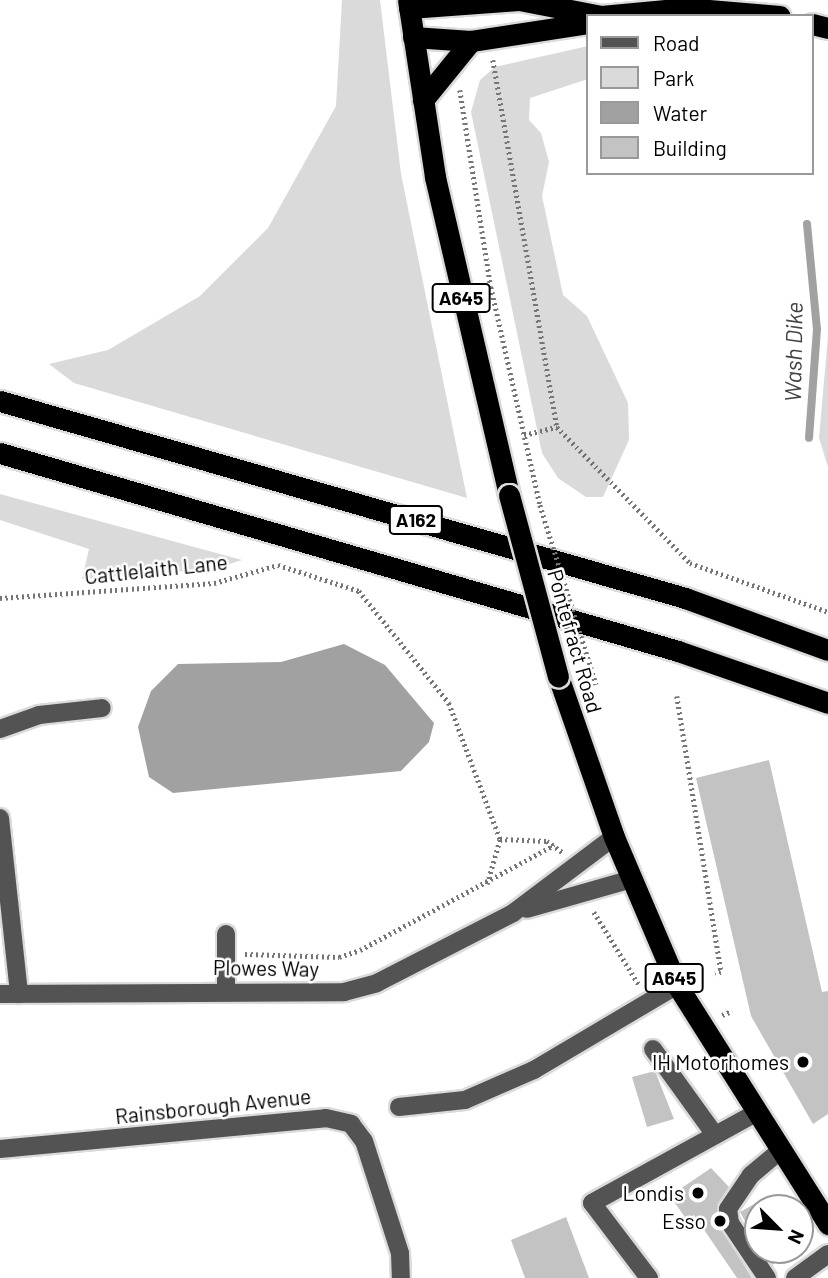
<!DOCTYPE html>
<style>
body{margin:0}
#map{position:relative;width:828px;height:1278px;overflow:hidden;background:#fff;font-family:Barlow,sans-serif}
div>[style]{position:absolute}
.green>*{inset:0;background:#dadada}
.water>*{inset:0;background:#a1a1a1}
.stream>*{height:8px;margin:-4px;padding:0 4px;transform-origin:4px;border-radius:4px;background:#a1a1a1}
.building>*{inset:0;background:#c3c3c3}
.path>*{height:4.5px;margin-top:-2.25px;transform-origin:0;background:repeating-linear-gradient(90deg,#757575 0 2px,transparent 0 5.5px)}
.roads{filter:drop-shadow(2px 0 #dbdbdb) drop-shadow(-2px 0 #dbdbdb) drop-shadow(0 2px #dbdbdb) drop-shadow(0 -2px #dbdbdb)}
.minor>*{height:18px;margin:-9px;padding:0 9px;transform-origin:9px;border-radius:9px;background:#535353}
.highway>*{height:21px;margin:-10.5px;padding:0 10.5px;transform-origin:10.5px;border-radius:10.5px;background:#000}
.path-bridge>*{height:4.5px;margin-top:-2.25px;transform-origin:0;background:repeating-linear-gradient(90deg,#757575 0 2px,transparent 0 5.5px)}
.bridges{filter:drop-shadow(2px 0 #dbdbdb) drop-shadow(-2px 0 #dbdbdb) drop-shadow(0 2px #dbdbdb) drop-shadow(0 -2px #dbdbdb)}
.highway-bridge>*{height:21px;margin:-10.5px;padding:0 10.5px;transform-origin:10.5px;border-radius:10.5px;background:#000}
.dots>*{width:19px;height:19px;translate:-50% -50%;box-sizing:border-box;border:4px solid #fff;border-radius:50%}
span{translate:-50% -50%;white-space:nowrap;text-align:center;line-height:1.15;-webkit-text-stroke:5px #fff;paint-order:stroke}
.shield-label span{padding:2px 5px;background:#fff;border:2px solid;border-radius:5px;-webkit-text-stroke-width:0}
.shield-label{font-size:19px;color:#000;font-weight:700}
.street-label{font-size:21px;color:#000}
.poi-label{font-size:21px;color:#000}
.right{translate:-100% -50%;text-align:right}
.water-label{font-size:23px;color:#424242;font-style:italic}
.legend{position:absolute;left:586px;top:14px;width:228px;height:161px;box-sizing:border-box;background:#fff;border:2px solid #999;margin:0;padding:9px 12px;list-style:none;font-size:21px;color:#000}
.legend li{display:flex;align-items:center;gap:14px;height:35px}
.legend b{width:35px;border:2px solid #999}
.north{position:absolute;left:744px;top:1194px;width:70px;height:70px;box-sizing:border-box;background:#fff;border:2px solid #999;border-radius:50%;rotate:115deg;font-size:19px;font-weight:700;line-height:28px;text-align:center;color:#000}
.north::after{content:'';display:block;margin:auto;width:24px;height:32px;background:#000;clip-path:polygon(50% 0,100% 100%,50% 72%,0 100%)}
</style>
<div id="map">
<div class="green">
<i style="clip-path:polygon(342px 0,380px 0,401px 174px,467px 498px,74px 383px,49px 364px,108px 350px,200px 296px,268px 228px,336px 106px)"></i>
<i style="clip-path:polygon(588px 46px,588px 79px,530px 98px,529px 120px,541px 133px,549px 162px,542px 196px,563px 295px,587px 316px,628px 403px,629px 440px,603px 497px,586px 497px,558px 478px,542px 453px,471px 112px,480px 80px,495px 67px)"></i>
<i style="clip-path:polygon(828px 336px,828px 467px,819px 438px)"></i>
<i style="clip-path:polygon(0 494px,242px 560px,214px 569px,82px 579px,89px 549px,0 520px)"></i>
</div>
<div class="water">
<i style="clip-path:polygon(344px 644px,385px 665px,434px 723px,429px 742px,401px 771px,173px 793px,149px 777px,138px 727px,151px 691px,178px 664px,281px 662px)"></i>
</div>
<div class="stream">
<i style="left:807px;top:224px;width:105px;rotate:84.6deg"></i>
<i style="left:817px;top:329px;width:109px;rotate:94.2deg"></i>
</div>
<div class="building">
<i style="clip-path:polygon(769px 760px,822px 992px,828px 991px,828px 1114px,813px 1124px,751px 1016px,696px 778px)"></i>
<i style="clip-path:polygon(655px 1071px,674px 1119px,647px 1127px,632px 1077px)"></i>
<i style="clip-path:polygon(711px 1168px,729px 1187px,718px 1204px,719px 1225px,752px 1278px,737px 1278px,694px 1215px,687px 1220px,670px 1196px)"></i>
<i style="clip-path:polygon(758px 1202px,758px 1244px,740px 1212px)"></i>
<i style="clip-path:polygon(566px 1217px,589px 1278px,525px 1278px,511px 1240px)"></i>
<i style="clip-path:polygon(762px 1250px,793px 1250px,772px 1265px)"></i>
</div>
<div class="path">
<i style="left:493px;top:60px;width:373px;rotate:80.1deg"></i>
<i style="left:557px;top:427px;width:190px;rotate:45.6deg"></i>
<i style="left:690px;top:563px;width:146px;rotate:19.5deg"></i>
<i style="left:460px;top:90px;width:199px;rotate:81.1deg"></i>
<i style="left:491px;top:287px;width:223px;rotate:77.3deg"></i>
<i style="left:524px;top:435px;width:34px;rotate:-14deg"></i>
<i style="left:0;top:598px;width:215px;rotate:-4deg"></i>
<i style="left:214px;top:583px;width:66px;rotate:-15.7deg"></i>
<i style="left:278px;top:565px;width:85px;rotate:17.8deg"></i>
<i style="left:359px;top:591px;width:144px;rotate:51.2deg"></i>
<i style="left:449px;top:703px;width:145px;rotate:69.4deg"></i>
<i style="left:500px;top:839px;width:47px;rotate:2.4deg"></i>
<i style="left:547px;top:841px;width:19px;rotate:36deg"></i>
<i style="left:677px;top:696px;width:279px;rotate:80.9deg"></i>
<i style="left:721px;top:972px;width:6px;rotate:162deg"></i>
<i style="left:487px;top:884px;width:47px;rotate:-73.9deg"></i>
<i style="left:594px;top:912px;width:86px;rotate:58.3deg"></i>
<i style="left:245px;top:954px;width:94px;rotate:1.8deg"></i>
<i style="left:339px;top:957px;width:22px;rotate:-18deg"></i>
<i style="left:360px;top:950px;width:221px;rotate:-28.4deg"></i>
<i style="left:722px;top:1015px;width:11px;rotate:-22deg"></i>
</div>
<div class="roads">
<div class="minor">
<i style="left:0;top:729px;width:41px;rotate:-19.7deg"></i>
<i style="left:39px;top:715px;width:63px;rotate:-6.3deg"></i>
<i style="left:0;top:818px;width:177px;rotate:83.8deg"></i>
<i style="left:527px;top:909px;width:109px;rotate:-15.9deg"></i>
<i style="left:226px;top:990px;width:56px;rotate:-90deg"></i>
<i style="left:0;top:994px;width:344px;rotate:-0.3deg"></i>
<i style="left:344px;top:992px;width:34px;rotate:-15deg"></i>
<i style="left:377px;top:983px;width:153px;rotate:-27.2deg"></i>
<i style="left:513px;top:913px;width:126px;rotate:-37deg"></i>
<i style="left:653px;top:1049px;width:106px;rotate:54.2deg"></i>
<i style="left:399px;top:1107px;width:66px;rotate:-6.1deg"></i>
<i style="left:465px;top:1100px;width:75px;rotate:-23.5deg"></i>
<i style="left:534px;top:1070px;width:166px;rotate:-30.7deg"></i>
<i style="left:0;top:1149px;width:327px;rotate:-5.4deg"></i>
<i style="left:326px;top:1118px;width:26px;rotate:13deg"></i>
<i style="left:351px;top:1124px;width:21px;rotate:53deg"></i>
<i style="left:364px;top:1141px;width:118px;rotate:72.2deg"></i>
<i style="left:400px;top:1253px;width:25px;rotate:88deg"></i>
<i style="left:649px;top:1278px;width:94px;rotate:-127.2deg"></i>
<i style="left:592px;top:1203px;width:187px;rotate:-28.8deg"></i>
<i style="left:767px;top:1278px;width:66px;rotate:-123.9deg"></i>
<i style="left:730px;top:1223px;width:14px;rotate:-98deg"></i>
<i style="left:728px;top:1209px;width:41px;rotate:-55.9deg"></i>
<i style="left:751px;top:1175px;width:38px;rotate:-40deg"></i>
<i style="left:795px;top:1278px;width:41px;rotate:-36deg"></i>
</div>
<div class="highway">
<i style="left:408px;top:0;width:179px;rotate:81.3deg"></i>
<i style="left:435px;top:177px;width:326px;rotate:76.9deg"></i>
<i style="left:409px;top:8px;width:110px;rotate:-4.2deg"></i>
<i style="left:519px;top:0;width:84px;rotate:11deg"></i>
<i style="left:601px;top:16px;width:84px;rotate:-5.4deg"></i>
<i style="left:685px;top:8px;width:95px;rotate:4.8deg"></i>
<i style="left:812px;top:24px;width:16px;rotate:14deg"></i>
<i style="left:413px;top:37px;width:58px;rotate:3.9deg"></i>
<i style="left:471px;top:41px;width:118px;rotate:-8.7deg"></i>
<i style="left:423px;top:100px;width:76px;rotate:-50.9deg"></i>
<i style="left:0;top:401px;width:713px;rotate:16.04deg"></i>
<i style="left:685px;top:598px;width:152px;rotate:20deg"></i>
<i style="left:0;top:453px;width:706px;rotate:16.28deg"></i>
<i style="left:678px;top:651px;width:159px;rotate:19.1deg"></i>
<i style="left:558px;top:676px;width:170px;rotate:70.8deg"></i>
<i style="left:614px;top:837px;width:161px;rotate:66.9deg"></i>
<i style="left:677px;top:985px;width:283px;rotate:57.7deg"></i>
</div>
</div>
<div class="path-bridge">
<i style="left:540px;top:505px;width:188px;rotate:72.6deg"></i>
</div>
<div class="bridges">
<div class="highway-bridge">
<i style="left:509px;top:495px;width:188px;rotate:74.9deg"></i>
</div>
</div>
<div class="dots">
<i style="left:803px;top:1062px;background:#000"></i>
<i style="left:698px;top:1193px;background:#000"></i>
<i style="left:720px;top:1221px;background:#000"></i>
</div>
<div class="shield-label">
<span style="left:461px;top:298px">A645</span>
<span style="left:416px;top:520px">A162</span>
<span style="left:674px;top:978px">A645</span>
</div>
<div class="street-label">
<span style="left:156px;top:569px;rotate:-6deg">Cattlelaith Lane</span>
<span style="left:575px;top:641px;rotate:74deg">Pontefract Road</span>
<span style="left:266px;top:968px;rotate:1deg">Plowes Way</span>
<span style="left:213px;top:1106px;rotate:-6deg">Rainsborough Avenue</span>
</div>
<div class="poi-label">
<span class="right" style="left:789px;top:1062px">IH Motorhomes</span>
<span class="right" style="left:684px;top:1193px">Londis</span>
<span class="right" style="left:706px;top:1221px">Esso</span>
</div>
<div class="water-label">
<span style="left:793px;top:352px;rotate:-89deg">Wash Dike</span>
</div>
<ul class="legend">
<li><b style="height:9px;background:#535353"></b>Road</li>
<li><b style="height:19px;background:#dadada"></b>Park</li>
<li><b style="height:19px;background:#a1a1a1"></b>Water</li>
<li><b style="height:19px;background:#c3c3c3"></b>Building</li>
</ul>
<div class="north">N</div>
</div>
